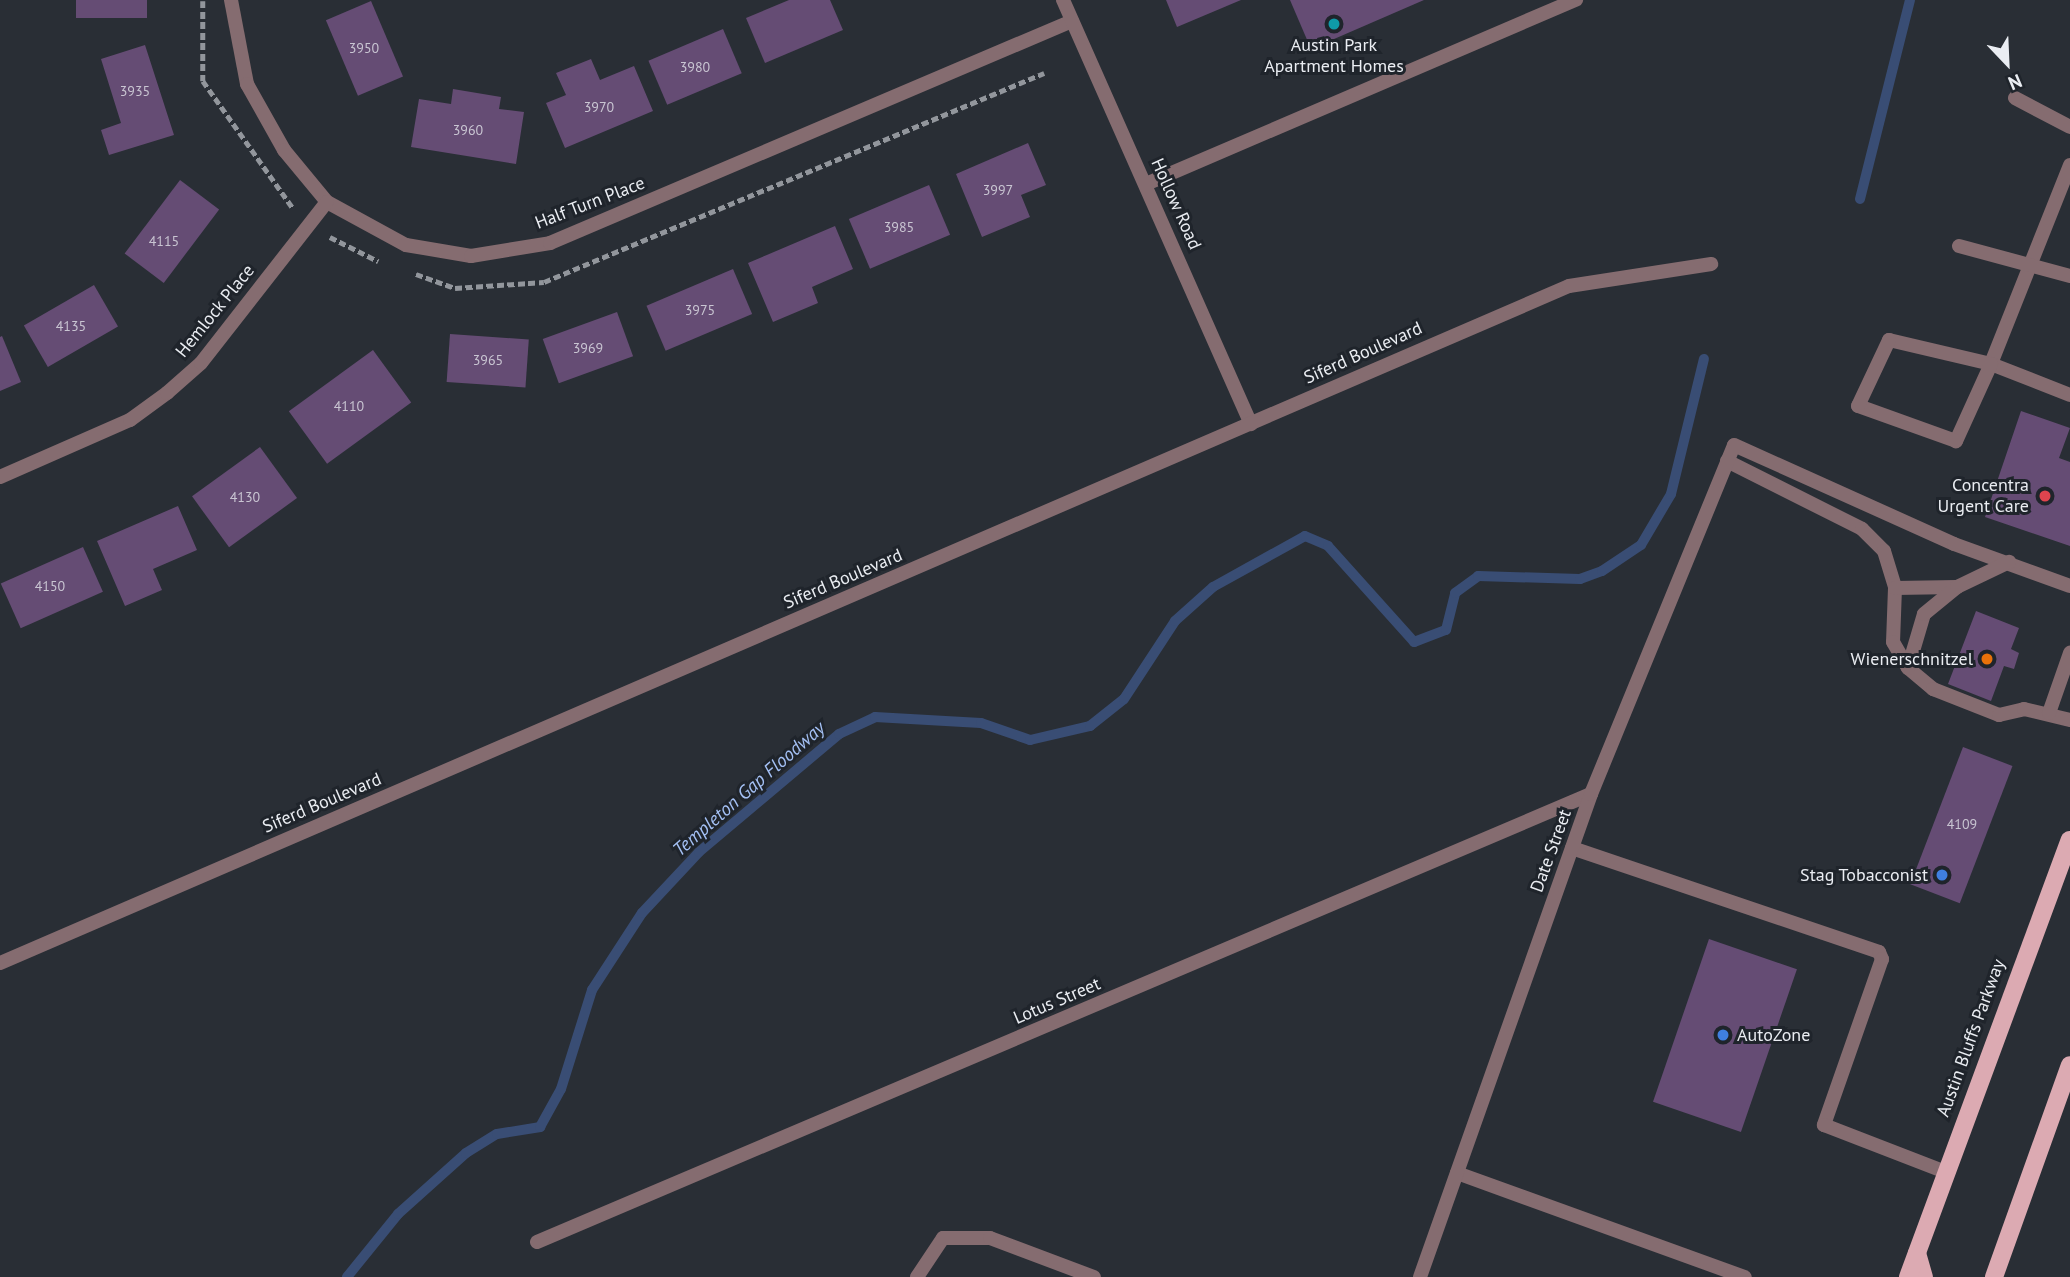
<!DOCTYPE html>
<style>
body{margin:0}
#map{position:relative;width:2070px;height:1277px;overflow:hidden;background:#292e35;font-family:"PT Sans",sans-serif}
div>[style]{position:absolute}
.stream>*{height:10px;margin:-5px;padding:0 5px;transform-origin:5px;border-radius:5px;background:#394d74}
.building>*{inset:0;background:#654c74;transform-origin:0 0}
.path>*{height:4.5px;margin-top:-2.25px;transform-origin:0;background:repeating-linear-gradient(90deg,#92969c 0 7px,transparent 0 10.5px)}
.service>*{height:14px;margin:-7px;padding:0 7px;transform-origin:7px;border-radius:7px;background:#856c70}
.minor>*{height:14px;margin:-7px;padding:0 7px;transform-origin:7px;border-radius:7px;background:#856c70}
.primary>*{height:18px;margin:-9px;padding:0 9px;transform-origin:9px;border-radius:9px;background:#dcaab2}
.dots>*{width:19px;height:19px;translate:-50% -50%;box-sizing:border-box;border:4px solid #1f242b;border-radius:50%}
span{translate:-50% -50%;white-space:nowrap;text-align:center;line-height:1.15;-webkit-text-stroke:6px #1f242b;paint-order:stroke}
.number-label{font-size:14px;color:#c9c5d2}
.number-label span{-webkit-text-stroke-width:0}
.poi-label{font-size:18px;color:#eaedf2}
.right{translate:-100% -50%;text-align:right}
.left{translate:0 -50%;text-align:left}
.street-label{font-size:18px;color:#eaedf2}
.water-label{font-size:19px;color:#a4c0f4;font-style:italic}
.north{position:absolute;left:1972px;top:28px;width:70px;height:70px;-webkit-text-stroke:5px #1f242b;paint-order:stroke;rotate:157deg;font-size:19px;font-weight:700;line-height:28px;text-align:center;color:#eaedf2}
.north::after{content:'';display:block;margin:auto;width:24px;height:32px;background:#eaedf2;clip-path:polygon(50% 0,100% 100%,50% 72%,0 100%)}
</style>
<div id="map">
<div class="stream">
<i style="left:1860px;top:199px;width:205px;rotate:-75.9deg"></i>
<i style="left:347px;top:1277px;width:81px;rotate:-51deg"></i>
<i style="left:398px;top:1214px;width:91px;rotate:-41.9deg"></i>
<i style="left:466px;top:1153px;width:36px;rotate:-32deg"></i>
<i style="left:497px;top:1134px;width:44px;rotate:-9.2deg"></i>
<i style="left:540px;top:1127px;width:43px;rotate:-61.1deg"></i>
<i style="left:561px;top:1089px;width:104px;rotate:-72.6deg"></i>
<i style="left:592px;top:990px;width:92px;rotate:-57deg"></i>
<i style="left:642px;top:913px;width:83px;rotate:-46.9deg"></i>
<i style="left:699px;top:852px;width:183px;rotate:-40.1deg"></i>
<i style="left:839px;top:734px;width:40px;rotate:-25deg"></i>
<i style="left:875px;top:717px;width:106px;rotate:3.2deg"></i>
<i style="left:981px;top:723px;width:52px;rotate:19.1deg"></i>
<i style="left:1030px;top:740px;width:62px;rotate:-13.1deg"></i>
<i style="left:1090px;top:726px;width:43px;rotate:-38.5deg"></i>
<i style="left:1124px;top:699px;width:93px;rotate:-56.8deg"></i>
<i style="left:1175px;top:621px;width:51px;rotate:-41.8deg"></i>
<i style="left:1213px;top:587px;width:105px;rotate:-29deg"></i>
<i style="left:1305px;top:536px;width:25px;rotate:23deg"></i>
<i style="left:1328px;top:546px;width:129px;rotate:48.1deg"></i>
<i style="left:1414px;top:642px;width:34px;rotate:-21deg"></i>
<i style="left:1446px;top:630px;width:38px;rotate:-76deg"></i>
<i style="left:1455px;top:593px;width:29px;rotate:-36deg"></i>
<i style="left:1478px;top:576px;width:102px;rotate:1.7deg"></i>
<i style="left:1580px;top:579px;width:23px;rotate:-20deg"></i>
<i style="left:1602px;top:571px;width:47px;rotate:-33.7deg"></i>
<i style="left:1641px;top:545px;width:59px;rotate:-59.5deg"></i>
<i style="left:1671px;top:494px;width:139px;rotate:-76.3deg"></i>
</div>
<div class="building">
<i style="left:76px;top:0;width:71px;height:18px"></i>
<i style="clip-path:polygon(789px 0,830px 0,843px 30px,765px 63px,746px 18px)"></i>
<i style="clip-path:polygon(1166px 0,1241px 0,1177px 27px)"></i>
<i style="clip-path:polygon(1290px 0,1424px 0,1311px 49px)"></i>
<i style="left:371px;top:1px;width:82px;height:49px;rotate:67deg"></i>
<i style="left:723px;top:29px;width:48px;height:81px;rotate:67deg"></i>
<i style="clip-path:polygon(145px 45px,174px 135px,109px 155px,101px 130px,121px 123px,101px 59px)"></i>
<i style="clip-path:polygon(591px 59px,600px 80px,634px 66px,653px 111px,565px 148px,546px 103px,566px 95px,556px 73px)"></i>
<i style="clip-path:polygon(453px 89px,501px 97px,499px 109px,524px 112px,516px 164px,411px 147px,419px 99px,451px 104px)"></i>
<i style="clip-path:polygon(1028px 143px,1046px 185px,1021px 195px,1030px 217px,982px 237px,956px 174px)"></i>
<i style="left:180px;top:180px;width:49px;height:92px;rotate:37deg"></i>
<i style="left:929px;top:185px;width:54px;height:87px;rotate:67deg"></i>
<i style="clip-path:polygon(835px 226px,853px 269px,812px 287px,818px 303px,773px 322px,748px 263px)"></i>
<i style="left:733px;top:269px;width:49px;height:94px;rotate:67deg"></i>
<i style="left:94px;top:285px;width:48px;height:81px;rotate:60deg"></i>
<i style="left:617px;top:312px;width:47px;height:79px;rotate:70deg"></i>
<i style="left:450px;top:334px;width:79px;height:48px;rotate:4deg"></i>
<i style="clip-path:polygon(2px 336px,21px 382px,0 391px,0 337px)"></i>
<i style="left:373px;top:350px;width:65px;height:104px;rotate:54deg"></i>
<i style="clip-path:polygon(2021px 411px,2070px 428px,2059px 458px,2070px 462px,2070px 546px,1985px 517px)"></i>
<i style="left:260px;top:447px;width:63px;height:84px;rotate:54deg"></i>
<i style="clip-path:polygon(178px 506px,197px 550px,153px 569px,162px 590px,125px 606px,97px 541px)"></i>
<i style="left:83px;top:547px;width:49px;height:90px;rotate:66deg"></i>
<i style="clip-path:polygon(1976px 611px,2019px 628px,2011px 649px,2019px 653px,2014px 669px,2004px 666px,1991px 701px,1948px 684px)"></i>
<i style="left:1963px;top:747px;width:53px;height:147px;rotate:21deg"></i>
<i style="left:1709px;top:939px;width:93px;height:172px;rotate:19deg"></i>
</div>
<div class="path">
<i style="left:203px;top:1px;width:80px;rotate:90deg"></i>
<i style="left:203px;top:81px;width:156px;rotate:54.7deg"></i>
<i style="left:330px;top:237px;width:54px;rotate:26.6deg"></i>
<i style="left:416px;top:274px;width:41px;rotate:19.7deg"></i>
<i style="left:455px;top:288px;width:89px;rotate:-3.9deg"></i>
<i style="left:544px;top:282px;width:542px;rotate:-22.68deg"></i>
</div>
<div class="service">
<i style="left:2015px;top:98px;width:62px;rotate:27.8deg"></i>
<i style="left:2070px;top:165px;width:214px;rotate:111.7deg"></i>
<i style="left:1991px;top:364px;width:85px;rotate:21.4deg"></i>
<i style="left:1146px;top:184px;width:468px;rotate:-23.2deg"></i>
<i style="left:1889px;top:340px;width:105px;rotate:13.2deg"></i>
<i style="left:1991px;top:364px;width:85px;rotate:114.4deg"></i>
<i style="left:1956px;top:441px;width:104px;rotate:-160.3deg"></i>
<i style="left:1858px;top:406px;width:73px;rotate:-64.8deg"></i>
<i style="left:1734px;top:445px;width:241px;rotate:24.2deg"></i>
<i style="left:1954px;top:544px;width:123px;rotate:19.9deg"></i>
<i style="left:1727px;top:461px;width:151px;rotate:26.7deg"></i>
<i style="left:1862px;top:529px;width:31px;rotate:45deg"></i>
<i style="left:1884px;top:551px;width:39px;rotate:73deg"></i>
<i style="left:1895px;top:588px;width:54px;rotate:92.1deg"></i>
<i style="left:1893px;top:642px;width:30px;rotate:60deg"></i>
<i style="left:1908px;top:668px;width:33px;rotate:40deg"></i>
<i style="left:1933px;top:689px;width:71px;rotate:21.5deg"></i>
<i style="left:1999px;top:715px;width:26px;rotate:-13deg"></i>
<i style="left:2024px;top:709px;width:47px;rotate:13.4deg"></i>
<i style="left:1895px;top:588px;width:62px;rotate:-0.9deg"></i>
<i style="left:1908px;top:668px;width:56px;rotate:-73.5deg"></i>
<i style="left:1924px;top:614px;width:43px;rotate:-39.3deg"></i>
<i style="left:1957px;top:587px;width:58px;rotate:-25.7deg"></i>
<i style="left:2049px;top:713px;width:64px;rotate:-70.7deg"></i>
<i style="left:1572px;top:848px;width:324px;rotate:18.7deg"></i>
<i style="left:1879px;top:952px;width:8px;rotate:67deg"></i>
<i style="left:1882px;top:959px;width:176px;rotate:109.3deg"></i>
<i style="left:1824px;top:1125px;width:131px;rotate:21.1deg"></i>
<i style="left:1457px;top:1173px;width:306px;rotate:19.9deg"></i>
</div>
<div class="minor">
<i style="left:231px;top:0;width:86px;rotate:79.2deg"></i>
<i style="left:247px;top:84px;width:76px;rotate:60.7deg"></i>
<i style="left:284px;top:150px;width:67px;rotate:50.4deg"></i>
<i style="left:327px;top:202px;width:90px;rotate:28.6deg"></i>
<i style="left:406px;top:245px;width:66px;rotate:9.6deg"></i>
<i style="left:471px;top:256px;width:80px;rotate:-9.3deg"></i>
<i style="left:550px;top:243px;width:567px;rotate:-23.04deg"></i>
<i style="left:1063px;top:0;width:464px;rotate:66.1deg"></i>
<i style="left:1959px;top:246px;width:115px;rotate:15.1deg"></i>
<i style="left:0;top:477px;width:142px;rotate:-23.7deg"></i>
<i style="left:130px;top:420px;width:46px;rotate:-36.1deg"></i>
<i style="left:167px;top:393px;width:45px;rotate:-41.4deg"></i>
<i style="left:201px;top:363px;width:204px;rotate:-52deg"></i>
<i style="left:0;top:963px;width:1709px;rotate:-23.34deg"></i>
<i style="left:1569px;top:286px;width:144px;rotate:-8.8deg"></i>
<i style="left:537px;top:1242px;width:1145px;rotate:-23.03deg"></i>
<i style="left:917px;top:1277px;width:47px;rotate:-56.3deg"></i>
<i style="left:943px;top:1238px;width:47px"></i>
<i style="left:990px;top:1238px;width:111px;rotate:20.6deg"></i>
<i style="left:1420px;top:1277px;width:512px;rotate:-70.5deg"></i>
<i style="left:1591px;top:794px;width:377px;rotate:-67.7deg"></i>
</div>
<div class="primary">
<i style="left:1917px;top:1253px;width:25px;rotate:74deg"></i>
<i style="left:1908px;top:1277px;width:466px;rotate:-69.7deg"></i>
<i style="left:1994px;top:1277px;width:225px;rotate:-70.3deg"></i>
</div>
<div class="dots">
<i style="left:1334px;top:24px;background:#0f9aa8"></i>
<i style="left:2045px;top:496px;background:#e0444e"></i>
<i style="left:1987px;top:659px;background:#e8710a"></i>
<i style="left:1942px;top:875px;background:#3f7fe0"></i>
<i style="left:1723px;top:1035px;background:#3f7fe0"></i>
</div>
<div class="number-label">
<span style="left:364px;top:48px">3950</span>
<span style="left:695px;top:67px">3980</span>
<span style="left:135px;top:91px">3935</span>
<span style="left:599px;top:107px">3970</span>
<span style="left:468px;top:130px">3960</span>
<span style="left:998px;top:190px">3997</span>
<span style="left:899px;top:227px">3985</span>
<span style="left:164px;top:241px">4115</span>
<span style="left:700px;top:310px">3975</span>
<span style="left:71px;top:326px">4135</span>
<span style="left:588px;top:348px">3969</span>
<span style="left:488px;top:360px">3965</span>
<span style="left:349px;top:406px">4110</span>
<span style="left:245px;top:497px">4130</span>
<span style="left:50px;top:586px">4150</span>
<span style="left:1962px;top:824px">4109</span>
</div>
<div class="poi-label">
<span style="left:1334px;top:56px">Austin Park<br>Apartment Homes</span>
<span class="right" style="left:2029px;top:496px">Concentra<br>Urgent Care</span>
<span class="right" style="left:1973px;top:659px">Wienerschnitzel</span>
<span class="right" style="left:1928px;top:875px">Stag Tobacconist</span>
<span class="left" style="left:1737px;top:1035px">AutoZone</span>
</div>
<div class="street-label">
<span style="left:590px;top:203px;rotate:-21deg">Half Turn Place</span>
<span style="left:1176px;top:204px;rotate:66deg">Hollow Road</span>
<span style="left:215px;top:311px;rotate:-51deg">Hemlock Place</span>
<span style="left:1363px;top:353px;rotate:-24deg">Siferd Boulevard</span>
<span style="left:843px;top:579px;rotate:-23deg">Siferd Boulevard</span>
<span style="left:322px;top:803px;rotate:-23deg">Siferd Boulevard</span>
<span style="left:1551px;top:851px;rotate:-70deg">Date Street</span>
<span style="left:1057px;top:1001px;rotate:-23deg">Lotus Street</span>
<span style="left:1971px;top:1038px;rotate:-70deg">Austin Bluffs Parkway</span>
</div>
<div class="water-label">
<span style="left:749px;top:789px;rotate:-41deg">Templeton Gap Floodway</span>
</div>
<div class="north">N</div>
</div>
